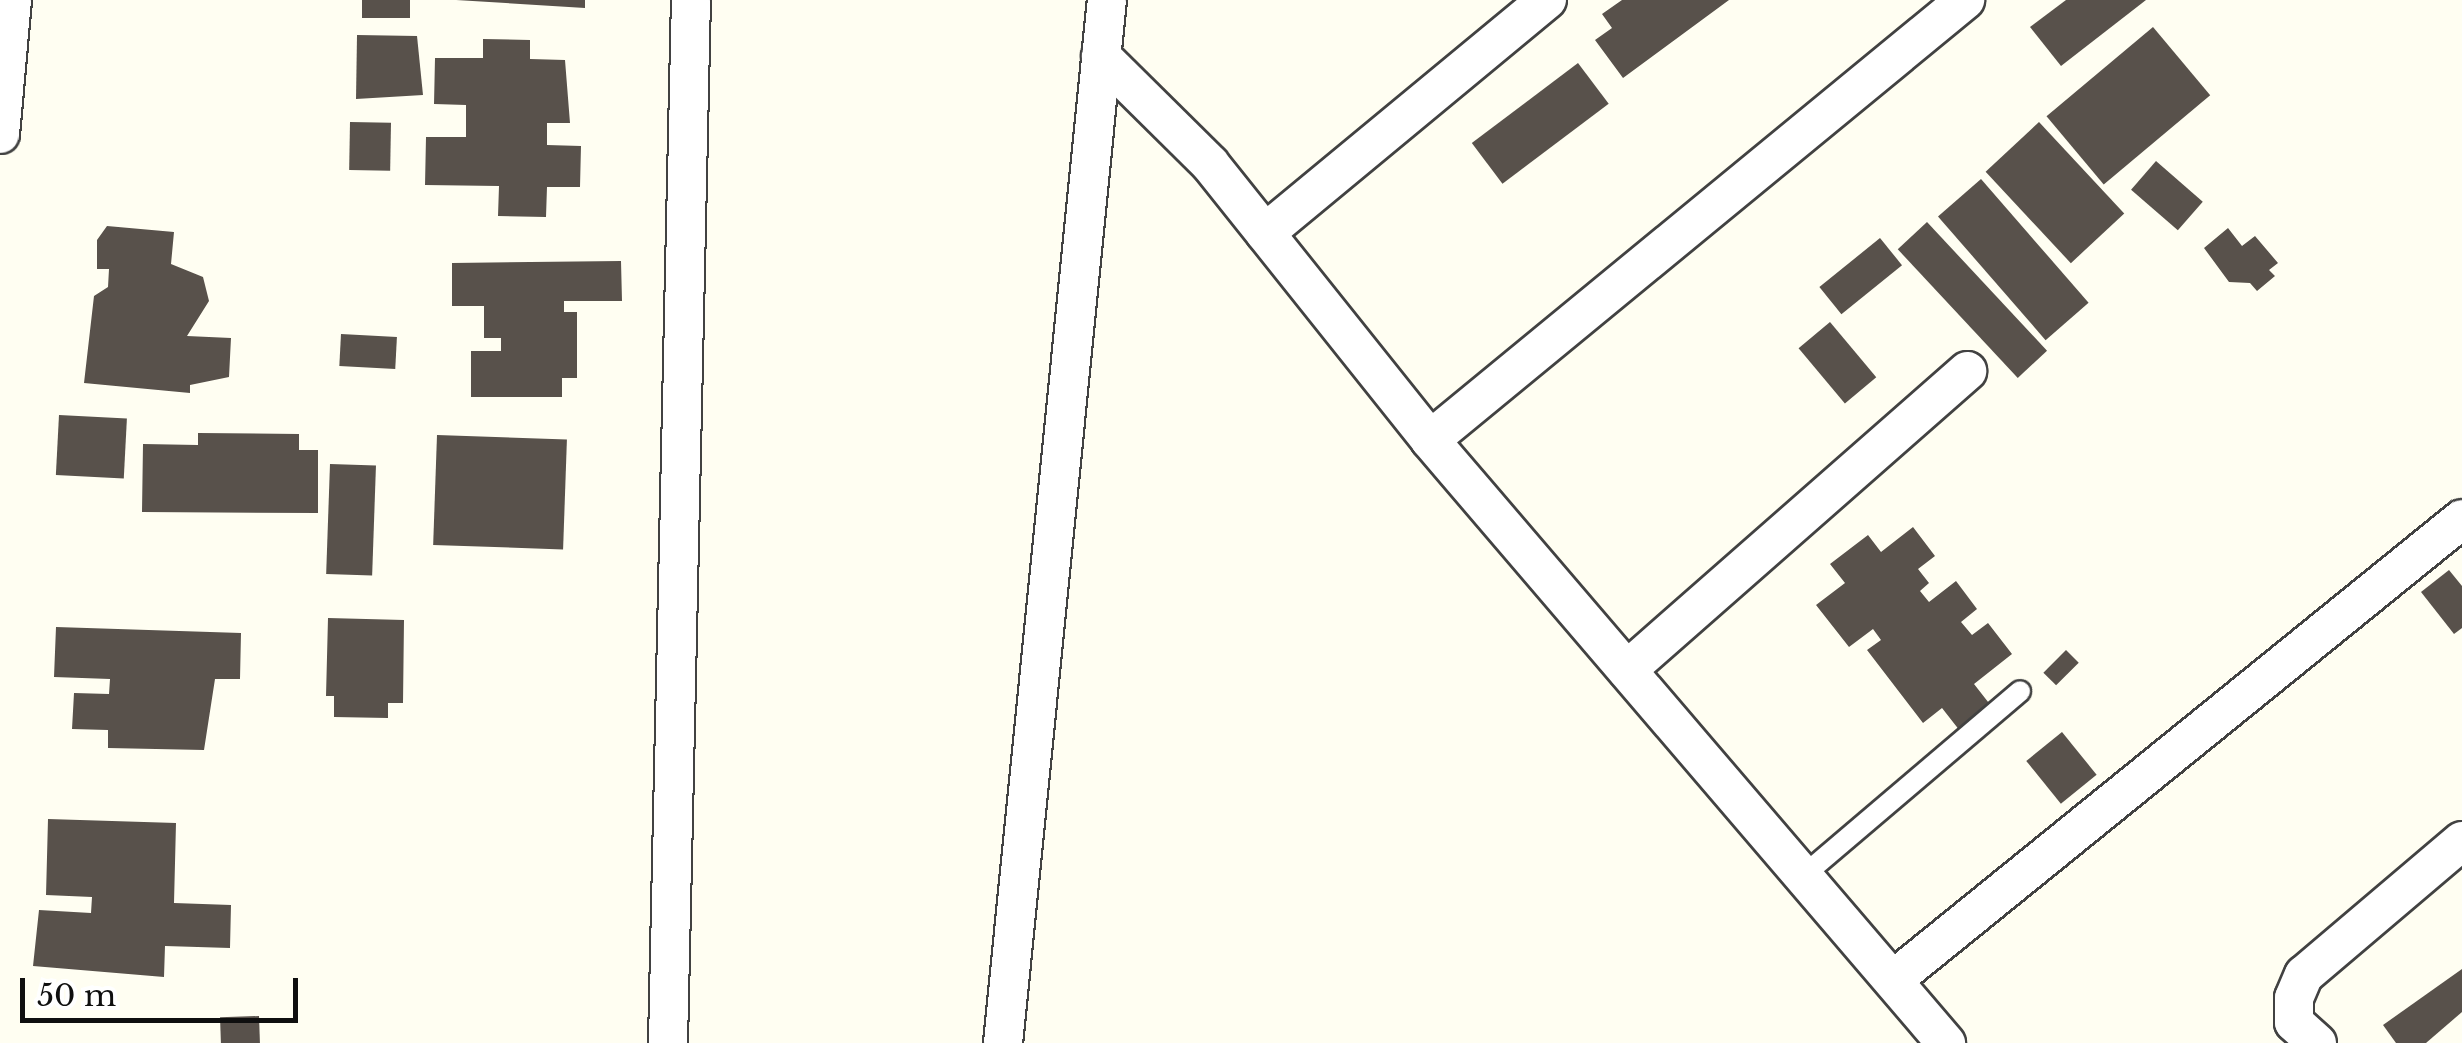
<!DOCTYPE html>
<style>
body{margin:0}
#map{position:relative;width:2462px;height:1043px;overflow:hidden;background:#fffef2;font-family:"Libre Baskerville",serif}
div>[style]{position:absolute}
.building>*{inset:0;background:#58514b;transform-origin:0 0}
.roads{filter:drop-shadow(2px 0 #424242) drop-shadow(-2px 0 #424242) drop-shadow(0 2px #424242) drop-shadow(0 -2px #424242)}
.service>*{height:20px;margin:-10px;padding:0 10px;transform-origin:10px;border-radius:10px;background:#fff}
.minor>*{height:38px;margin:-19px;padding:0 19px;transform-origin:19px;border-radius:19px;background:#fff}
span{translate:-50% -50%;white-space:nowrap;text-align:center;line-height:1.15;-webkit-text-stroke:10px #fff;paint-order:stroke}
.scale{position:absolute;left:20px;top:978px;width:278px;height:45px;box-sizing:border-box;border:5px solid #0f0f0f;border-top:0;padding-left:12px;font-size:30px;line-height:35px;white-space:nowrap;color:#0f0f0f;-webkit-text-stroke:8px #fff;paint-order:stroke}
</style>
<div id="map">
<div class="building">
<i style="left:362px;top:0;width:48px;height:18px"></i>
<i style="clip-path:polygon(456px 0,585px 0,585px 8px)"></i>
<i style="clip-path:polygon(1622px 0,1729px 0,1623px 78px,1595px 40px,1612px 28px,1602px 14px)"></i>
<i style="clip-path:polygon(2066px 0,2146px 0,2061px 66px,2030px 27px)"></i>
<i style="left:2153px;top:27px;width:89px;height:139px;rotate:50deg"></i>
<i style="clip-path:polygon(357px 35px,417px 36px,423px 95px,356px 99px)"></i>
<i style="clip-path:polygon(483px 39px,530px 40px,530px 59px,565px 60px,570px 123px,547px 123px,547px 145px,581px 146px,580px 187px,547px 187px,546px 217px,498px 216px,499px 186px,425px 185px,426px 137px,466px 137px,466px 105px,434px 104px,435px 58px,483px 58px)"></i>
<i style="left:1578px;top:63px;width:51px;height:133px;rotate:53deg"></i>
<i style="left:350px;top:122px;width:41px;height:48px;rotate:1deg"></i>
<i style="left:2039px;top:122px;width:125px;height:73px;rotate:47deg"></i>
<i style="left:2156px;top:161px;width:62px;height:38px;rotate:41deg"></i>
<i style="left:1981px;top:179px;width:164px;height:57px;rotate:49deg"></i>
<i style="left:1927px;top:222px;width:176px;height:40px;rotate:47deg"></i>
<i style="clip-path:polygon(107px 226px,174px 232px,171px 264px,203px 277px,209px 301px,187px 336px,231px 338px,229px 377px,190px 385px,190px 393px,84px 383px,94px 296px,108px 287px,109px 269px,97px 269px,97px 240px)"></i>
<i style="clip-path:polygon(2228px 228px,2242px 246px,2255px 236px,2278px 263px,2269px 270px,2275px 276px,2257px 291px,2250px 283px,2229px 282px,2204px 248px)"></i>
<i style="left:1880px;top:238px;width:35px;height:78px;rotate:51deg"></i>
<i style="clip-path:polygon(621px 261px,622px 301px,564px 301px,564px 312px,577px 312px,577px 378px,562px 378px,562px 397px,471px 397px,471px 351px,501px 351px,501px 338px,484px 338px,484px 306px,452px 306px,452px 263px)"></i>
<i style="left:1830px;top:322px;width:72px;height:41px;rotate:50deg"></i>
<i style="left:341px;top:334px;width:56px;height:32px;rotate:3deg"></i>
<i style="left:59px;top:415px;width:68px;height:60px;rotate:3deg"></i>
<i style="clip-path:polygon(198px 433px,299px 434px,299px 450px,318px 450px,318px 513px,142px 512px,143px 444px,198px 445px)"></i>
<i style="left:437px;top:435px;width:130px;height:110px;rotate:2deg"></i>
<i style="left:330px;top:464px;width:46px;height:110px;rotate:2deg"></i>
<i style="clip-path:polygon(1913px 527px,1935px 556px,1918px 569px,1929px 583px,1920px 591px,1929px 602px,1956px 581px,1977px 609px,1961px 622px,1972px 635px,1988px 623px,2012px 654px,1974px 684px,1992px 707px,1960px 731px,1942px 708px,1923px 723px,1867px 650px,1881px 640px,1873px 629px,1849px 647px,1816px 605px,1845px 583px,1830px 564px,1868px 535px,1881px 552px)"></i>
<i style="clip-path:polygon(2449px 570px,2462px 586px,2462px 628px,2454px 634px,2421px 592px)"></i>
<i style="clip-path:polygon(328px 618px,404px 620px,403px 703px,388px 703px,388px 718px,334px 717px,334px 696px,326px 696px)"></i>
<i style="clip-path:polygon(56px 627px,241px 633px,240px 679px,215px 679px,204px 750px,108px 748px,108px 730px,72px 729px,74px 693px,109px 694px,110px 679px,54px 677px)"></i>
<i style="left:2066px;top:650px;width:18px;height:32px;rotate:45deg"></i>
<i style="left:2062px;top:732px;width:55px;height:46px;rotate:51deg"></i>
<i style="clip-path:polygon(48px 819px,176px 823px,174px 903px,231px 905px,230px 948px,165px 946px,164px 977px,33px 966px,39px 910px,91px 913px,92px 897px,46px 895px)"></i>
<i style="clip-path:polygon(2462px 969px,2462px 1012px,2426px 1043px,2396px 1043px,2383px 1025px)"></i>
<i style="left:259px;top:1016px;width:27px;height:39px;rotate:88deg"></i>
</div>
<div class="roads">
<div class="service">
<i style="left:1803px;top:876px;width:285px;rotate:-40.4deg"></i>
</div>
<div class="minor">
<i style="left:1101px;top:56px;width:153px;rotate:44.7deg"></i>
<i style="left:1210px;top:164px;width:353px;rotate:51.4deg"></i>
<i style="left:1430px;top:440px;width:794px;rotate:49.45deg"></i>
<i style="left:0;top:134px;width:135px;rotate:-84.9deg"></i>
<i style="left:1265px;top:233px;width:366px;rotate:-39.6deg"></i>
<i style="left:1430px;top:440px;width:693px;rotate:-39.43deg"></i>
<i style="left:1627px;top:670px;width:453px;rotate:-41.3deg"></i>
<i style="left:1893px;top:980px;width:732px;rotate:-39.01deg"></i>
<i style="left:668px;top:1043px;width:1043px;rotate:-88.74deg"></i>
<i style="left:1003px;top:1043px;width:1048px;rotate:-84.31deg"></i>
<i style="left:2317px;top:1043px;width:31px;rotate:-138deg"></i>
<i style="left:2294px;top:1022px;width:24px;rotate:-90deg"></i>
<i style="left:2294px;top:998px;width:25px;rotate:-67deg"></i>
<i style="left:2304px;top:975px;width:207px;rotate:-40.3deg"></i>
</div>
</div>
<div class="scale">50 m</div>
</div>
